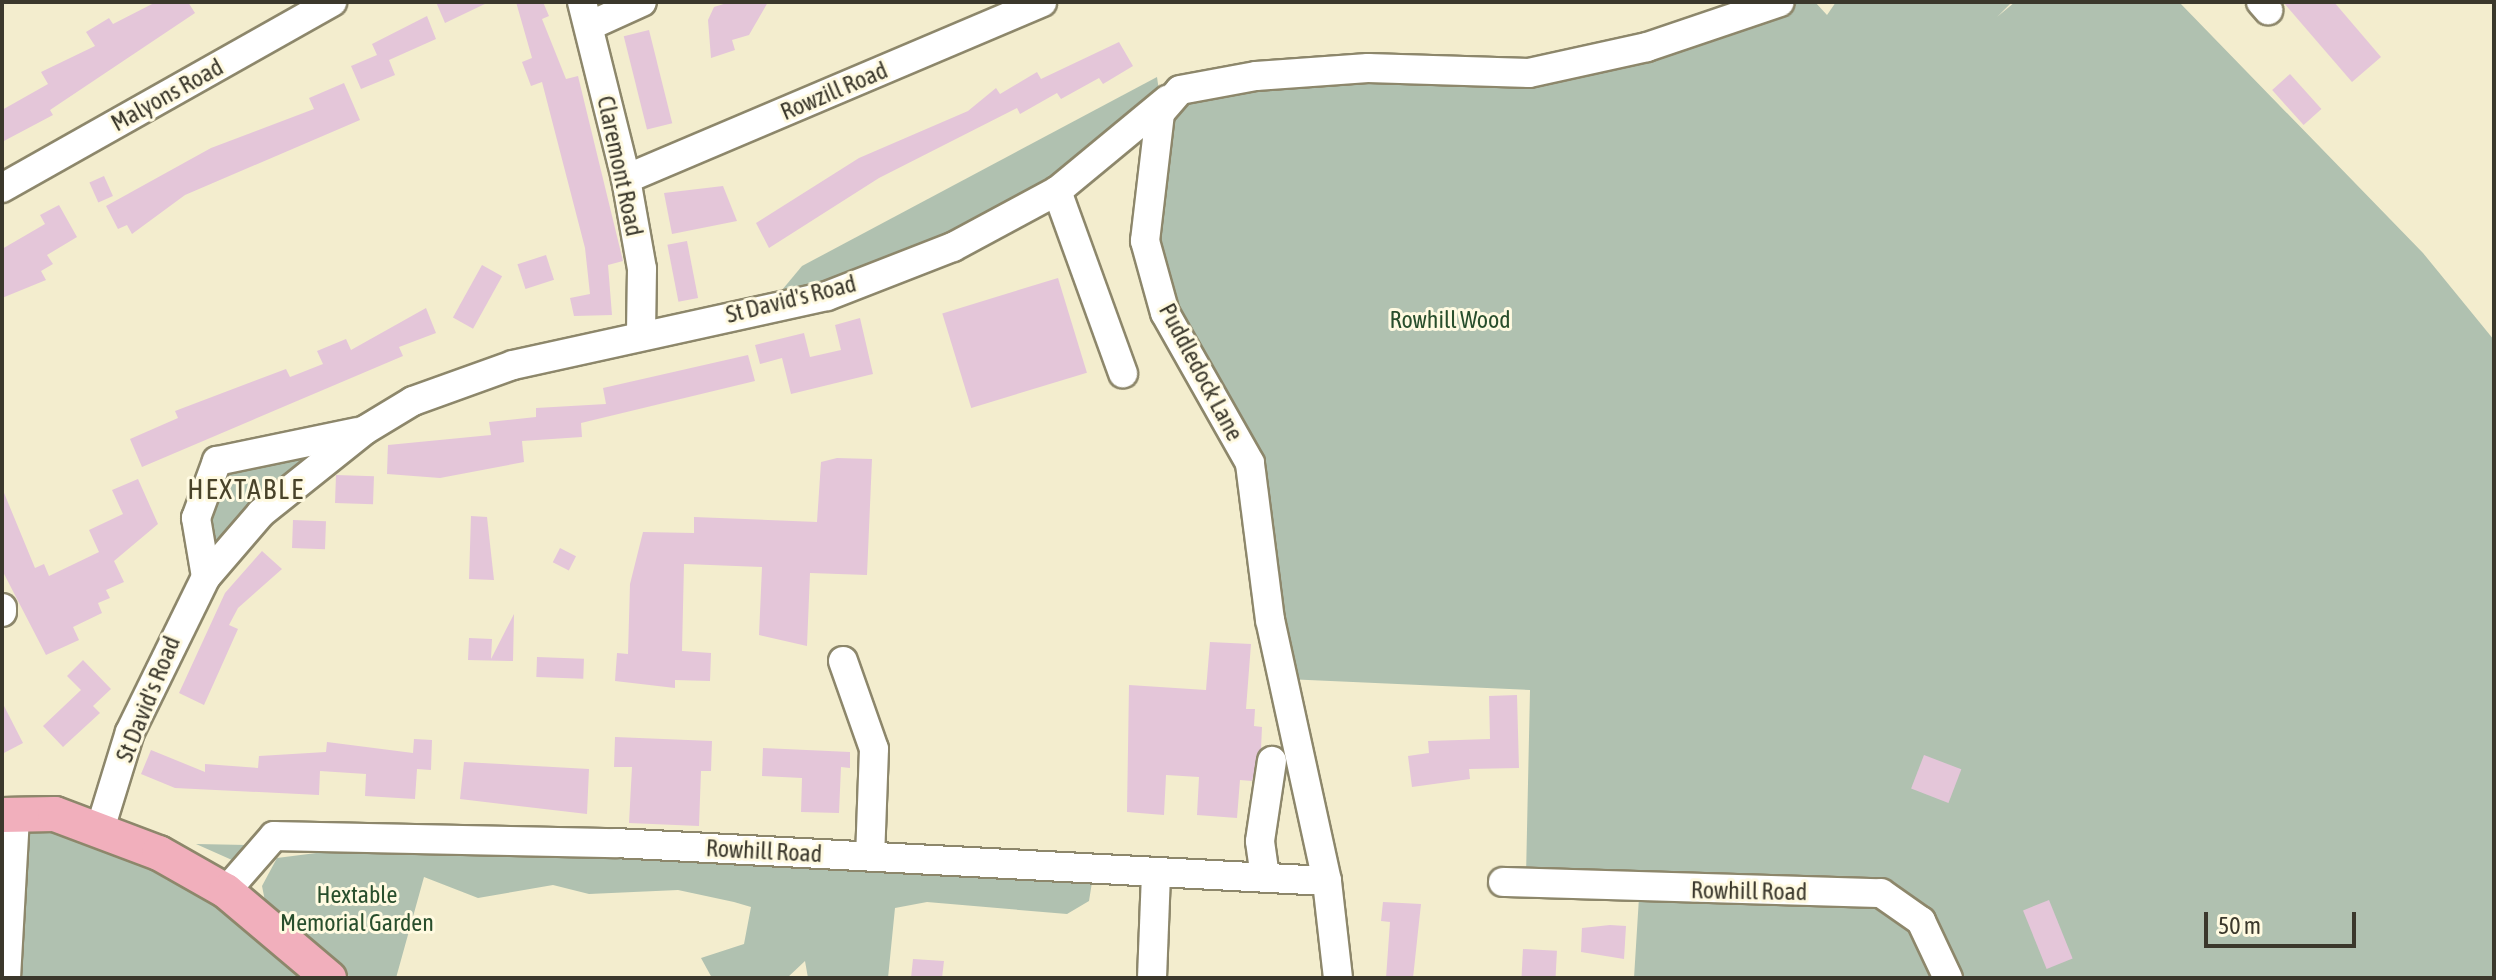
<!DOCTYPE html>
<style>
body{margin:0}
#map{position:relative;width:2496px;height:980px;overflow:hidden;background:#f3edce;font-family:"Asap Condensed",sans-serif}
div>[style]{position:absolute}
.green>*{inset:0;background:#b0c1b0}
.building>*{inset:0;background:#e4c6d9;transform-origin:0 0}
.roads{filter:drop-shadow(2px 0 #8d876b) drop-shadow(-2px 0 #8d876b) drop-shadow(0 2px #8d876b) drop-shadow(0 -2px #8d876b)}
.minor>*{height:28px;margin:-14px;padding:0 14px;transform-origin:14px;border-radius:14px;background:#fff}
.major>*{height:34px;margin:-17px;padding:0 17px;transform-origin:17px;border-radius:17px;background:#f1afbc}
span{translate:-50% -50%;white-space:nowrap;text-align:center;line-height:1.15;-webkit-text-stroke:6px #fffae1;paint-order:stroke}
.street-label{font-size:24px;color:#3b382c}
.park-label{font-size:24px;color:#284e2c}
.quarter-label{font-size:28px;color:#49432a;letter-spacing:2px}
.frame{position:absolute;inset:0;border:4px solid #3b382c;pointer-events:none}
.scale{position:absolute;left:2204px;top:912px;width:152px;height:36px;box-sizing:border-box;border:4px solid #3b382c;border-top:0;padding-left:10px;font-size:24px;line-height:28px;white-space:nowrap;color:#3b382c;-webkit-text-stroke:6px #fffae1;paint-order:stroke}
</style>
<div id="map">
<div class="green">
<i style="clip-path:polygon(1796px 2px,1815px 2px,1827px 15px,1836px 2px,2012px 2px,1997px 17px,2015px 2px,2179px 2px,2423px 253px,2494px 340px,2494px 978px,1634px 978px,1640px 881px,1526px 876px,1530px 690px,1286px 679px,1251px 463px,1166px 311px,1147px 241px,1155px 157px,1180px 93px,1256px 78px,1530px 74px)"></i>
<i style="clip-path:polygon(1157px 77px,1161px 105px,1056px 191px,767px 308px,802px 266px)"></i>
<i style="clip-path:polygon(360px 432px,209px 572px,199px 519px,221px 462px)"></i>
<i style="clip-path:polygon(14px 818px,101px 828px,328px 978px,8px 978px)"></i>
<i style="clip-path:polygon(196px 844px,247px 845px,247px 849px,232px 860px)"></i>
<i style="clip-path:polygon(332px 851px,629px 855px,1093px 876px,1089px 901px,1067px 914px,927px 902px,895px 908px,888px 978px,808px 978px,805px 961px,787px 978px,712px 978px,701px 958px,744px 944px,751px 907px,734px 902px,678px 890px,589px 894px,553px 885px,478px 898px,424px 877px,396px 978px,351px 978px,265px 901px,262px 886px,277px 858px)"></i>
</div>
<div class="building">
<i style="clip-path:polygon(156px 2px,188px 2px,195px 13px,50px 110px,53px 115px,2px 142px,2px 110px,48px 84px,41px 72px,95px 46px,86px 32px,109px 18px,113px 24px)"></i>
<i style="clip-path:polygon(436px 2px,489px 2px,445px 23px)"></i>
<i style="clip-path:polygon(516px 2px,543px 2px,549px 16px,542px 19px,566px 79px,578px 76px,623px 261px,608px 265px,612px 315px,574px 316px,570px 298px,590px 294px,585px 248px,542px 82px,531px 86px,522px 62px,532px 58px)"></i>
<i style="clip-path:polygon(730px 2px,768px 2px,749px 35px,732px 40px,735px 50px,711px 58px,708px 20px,714px 7px)"></i>
<i style="clip-path:polygon(2283px 2px,2334px 2px,2381px 57px,2352px 82px)"></i>
<i style="clip-path:polygon(427px 16px,436px 39px,389px 60px,395px 75px,361px 89px,351px 66px,377px 55px,372px 44px)"></i>
<i style="left:649px;top:30px;width:96px;height:26px;rotate:76deg"></i>
<i style="clip-path:polygon(1119px 42px,1133px 66px,1103px 84px,1099px 78px,1061px 99px,1057px 93px,1020px 114px,1017px 108px,879px 178px,769px 248px,756px 223px,859px 158px,968px 111px,996px 88px,1000px 94px,1037px 72px,1041px 79px)"></i>
<i style="left:2290px;top:74px;width:47px;height:24px;rotate:48deg"></i>
<i style="clip-path:polygon(344px 83px,360px 120px,185px 195px,132px 234px,127px 225px,118px 229px,106px 206px,211px 148px,314px 109px,309px 98px)"></i>
<i style="left:104px;top:176px;width:22px;height:16px;rotate:66deg"></i>
<i style="clip-path:polygon(723px 186px,737px 221px,672px 234px,664px 193px)"></i>
<i style="clip-path:polygon(59px 205px,77px 237px,47px 255px,53px 264px,41px 271px,46px 280px,2px 298px,2px 249px,45px 224px,40px 215px)"></i>
<i style="left:687px;top:241px;width:58px;height:20px;rotate:79deg"></i>
<i style="left:546px;top:255px;width:26px;height:30px;rotate:72deg"></i>
<i style="left:482px;top:265px;width:23px;height:60px;rotate:29deg"></i>
<i style="left:1058px;top:278px;width:99px;height:121px;rotate:73deg"></i>
<i style="clip-path:polygon(426px 308px,436px 333px,399px 347px,403px 356px,142px 467px,130px 439px,178px 418px,175px 411px,286px 369px,290px 377px,323px 364px,317px 351px,346px 339px,351px 350px)"></i>
<i style="clip-path:polygon(860px 318px,873px 374px,791px 394px,782px 358px,760px 364px,755px 345px,804px 333px,810px 357px,841px 350px,835px 325px)"></i>
<i style="clip-path:polygon(748px 355px,755px 381px,581px 423px,582px 437px,522px 441px,524px 462px,440px 478px,387px 474px,388px 445px,491px 435px,489px 422px,536px 417px,536px 408px,606px 404px,603px 388px)"></i>
<i style="clip-path:polygon(837px 458px,872px 459px,867px 575px,810px 573px,807px 646px,759px 635px,762px 567px,684px 564px,682px 651px,711px 653px,710px 681px,675px 680px,675px 688px,615px 681px,617px 653px,628px 654px,630px 584px,643px 532px,694px 533px,694px 517px,817px 522px,821px 462px)"></i>
<i style="left:336px;top:475px;width:38px;height:28px;rotate:2deg"></i>
<i style="clip-path:polygon(138px 479px,158px 524px,114px 561px,124px 582px,106px 590px,110px 598px,98px 603px,102px 613px,73px 627px,79px 640px,46px 655px,2px 570px,2px 488px,35px 568px,44px 564px,49px 576px,99px 552px,89px 530px,123px 514px,112px 490px)"></i>
<i style="clip-path:polygon(471px 516px,487px 517px,494px 580px,469px 579px)"></i>
<i style="left:293px;top:520px;width:33px;height:28px;rotate:2deg"></i>
<i style="left:560px;top:548px;width:18px;height:16px;rotate:27deg"></i>
<i style="clip-path:polygon(262px 551px,282px 569px,238px 608px,229px 625px,238px 629px,204px 705px,179px 693px,225px 593px)"></i>
<i style="clip-path:polygon(514px 614px,513px 661px,468px 660px,469px 638px,492px 639px,491px 659px)"></i>
<i style="clip-path:polygon(1210px 642px,1251px 644px,1246px 709px,1255px 709px,1254px 726px,1262px 727px,1261px 749px,1252px 781px,1240px 780px,1237px 818px,1197px 815px,1199px 777px,1166px 775px,1164px 815px,1127px 812px,1129px 685px,1206px 690px)"></i>
<i style="left:537px;top:657px;width:47px;height:20px;rotate:2deg"></i>
<i style="clip-path:polygon(83px 660px,111px 689px,93px 706px,100px 713px,63px 747px,43px 726px,81px 690px,67px 676px)"></i>
<i style="clip-path:polygon(1517px 695px,1519px 768px,1469px 769px,1470px 779px,1412px 787px,1408px 756px,1429px 753px,1428px 741px,1490px 739px,1489px 696px)"></i>
<i style="clip-path:polygon(2px 702px,23px 743px,2px 754px)"></i>
<i style="clip-path:polygon(615px 737px,712px 741px,711px 771px,701px 771px,699px 826px,629px 823px,632px 767px,614px 767px)"></i>
<i style="clip-path:polygon(414px 739px,432px 740px,431px 770px,417px 769px,415px 799px,365px 796px,366px 774px,320px 771px,319px 795px,175px 788px,141px 774px,151px 750px,205px 772px,205px 764px,258px 768px,259px 756px,326px 752px,327px 742px,413px 753px)"></i>
<i style="clip-path:polygon(763px 748px,850px 752px,850px 768px,841px 767px,839px 813px,801px 812px,802px 778px,762px 776px)"></i>
<i style="left:1924px;top:755px;width:40px;height:36px;rotate:21deg"></i>
<i style="clip-path:polygon(464px 762px,589px 769px,587px 814px,460px 799px)"></i>
<i style="left:2049px;top:900px;width:63px;height:28px;rotate:68deg"></i>
<i style="clip-path:polygon(1383px 902px,1421px 904px,1413px 978px,1386px 978px,1390px 922px,1381px 921px)"></i>
<i style="clip-path:polygon(1610px 925px,1626px 926px,1624px 959px,1581px 952px,1582px 928px)"></i>
<i style="left:1523px;top:949px;width:34px;height:28px;rotate:3deg"></i>
<i style="clip-path:polygon(913px 959px,944px 961px,942px 978px,911px 978px)"></i>
</div>
<div class="roads">
<div class="minor">
<i style="left:582px;top:2px;width:182px;rotate:76deg"></i>
<i style="left:626px;top:179px;width:91px;rotate:79.9deg"></i>
<i style="left:642px;top:269px;width:64px;rotate:90.9deg"></i>
<i style="left:2261px;top:2px;width:11px;rotate:49deg"></i>
<i style="left:589px;top:26px;width:58px;rotate:-24.4deg"></i>
<i style="left:626px;top:179px;width:452px;rotate:-23deg"></i>
<i style="left:2px;top:188px;width:379px;rotate:-29.4deg"></i>
<i style="left:1057px;top:191px;width:194px;rotate:70.1deg"></i>
<i style="left:206px;top:577px;width:60px;rotate:-99.6deg"></i>
<i style="left:196px;top:518px;width:61px;rotate:-69.8deg"></i>
<i style="left:217px;top:461px;width:143px;rotate:-11.7deg"></i>
<i style="left:2px;top:608px;width:4px;rotate:90deg"></i>
<i style="left:843px;top:661px;width:93px;rotate:70.6deg"></i>
<i style="left:874px;top:749px;width:107px;rotate:92.1deg"></i>
<i style="left:101px;top:826px;width:98px;rotate:-72.9deg"></i>
<i style="left:130px;top:732px;width:173px;rotate:-63.9deg"></i>
<i style="left:206px;top:577px;width:84px;rotate:-49.3deg"></i>
<i style="left:261px;top:513px;width:133px;rotate:-38.6deg"></i>
<i style="left:365px;top:430px;width:56px;rotate:-31.1deg"></i>
<i style="left:413px;top:401px;width:106px;rotate:-19.8deg"></i>
<i style="left:513px;top:365px;width:321px;rotate:-12.4deg"></i>
<i style="left:827px;top:296px;width:135px;rotate:-21.3deg"></i>
<i style="left:953px;top:247px;width:118px;rotate:-28.3deg"></i>
<i style="left:1057px;top:191px;width:143px;rotate:-39.6deg"></i>
<i style="left:1265px;top:877px;width:36px;rotate:-98deg"></i>
<i style="left:1260px;top:841px;width:81px;rotate:-81.5deg"></i>
<i style="left:1503px;top:882px;width:378px;rotate:1.7deg"></i>
<i style="left:1881px;top:893px;width:49px;rotate:35deg"></i>
<i style="left:1921px;top:921px;width:63px;rotate:64.7deg"></i>
<i style="left:226px;top:891px;width:73px;rotate:-48.9deg"></i>
<i style="left:274px;top:836px;width:341px;rotate:1.2deg"></i>
<i style="left:615px;top:843px;width:713px;rotate:3.06deg"></i>
<i style="left:6px;top:978px;width:162px;rotate:-86.8deg"></i>
<i style="left:1152px;top:978px;width:106px;rotate:-87.8deg"></i>
<i style="left:1338px;top:978px;width:98px;rotate:-96.5deg"></i>
<i style="left:1327px;top:881px;width:267px;rotate:-102.3deg"></i>
<i style="left:1270px;top:620px;width:158px;rotate:-97.3deg"></i>
<i style="left:1250px;top:463px;width:172px;rotate:-119.5deg"></i>
<i style="left:1165px;top:313px;width:75px;rotate:-105.5deg"></i>
<i style="left:1145px;top:241px;width:129px;rotate:-83.3deg"></i>
<i style="left:1160px;top:113px;width:30px;rotate:-49deg"></i>
<i style="left:1180px;top:90px;width:77px;rotate:-10.4deg"></i>
<i style="left:1256px;top:76px;width:112px;rotate:-4.1deg"></i>
<i style="left:1368px;top:68px;width:161px;rotate:1.8deg"></i>
<i style="left:1529px;top:73px;width:121px;rotate:-12.4deg"></i>
<i style="left:1647px;top:47px;width:140px;rotate:-18.7deg"></i>
</div>
<div class="major">
<i style="left:2px;top:815px;width:53px;rotate:-1.1deg"></i>
<i style="left:55px;top:814px;width:111px;rotate:20.6deg"></i>
<i style="left:159px;top:853px;width:77px;rotate:29.6deg"></i>
<i style="left:226px;top:891px;width:135px;rotate:40.2deg"></i>
</div>
</div>
<div class="street-label">
<span style="left:834px;top:91px;rotate:-23deg">Rowzill Road</span>
<span style="left:167px;top:95px;rotate:-29deg">Malyons Road</span>
<span style="left:620px;top:166px;rotate:78deg">Claremont Road</span>
<span style="left:791px;top:299px;rotate:-14deg">St David's Road</span>
<span style="left:1201px;top:372px;rotate:62deg">Puddledock Lane</span>
<span style="left:148px;top:699px;rotate:-68deg">St David's Road</span>
<span style="left:764px;top:851px;rotate:3deg">Rowhill Road</span>
<span style="left:1749px;top:891px;rotate:1deg">Rowhill Road</span>
</div>
<div class="park-label">
<span style="left:1450px;top:320px">Rowhill Wood</span>
<span style="left:357px;top:909px">Hextable<br>Memorial Garden</span>
</div>
<div class="quarter-label">
<span style="left:246px;top:489px">HEXTABLE</span>
</div>
<div class="frame"></div>
<div class="scale">50 m</div>
</div>
